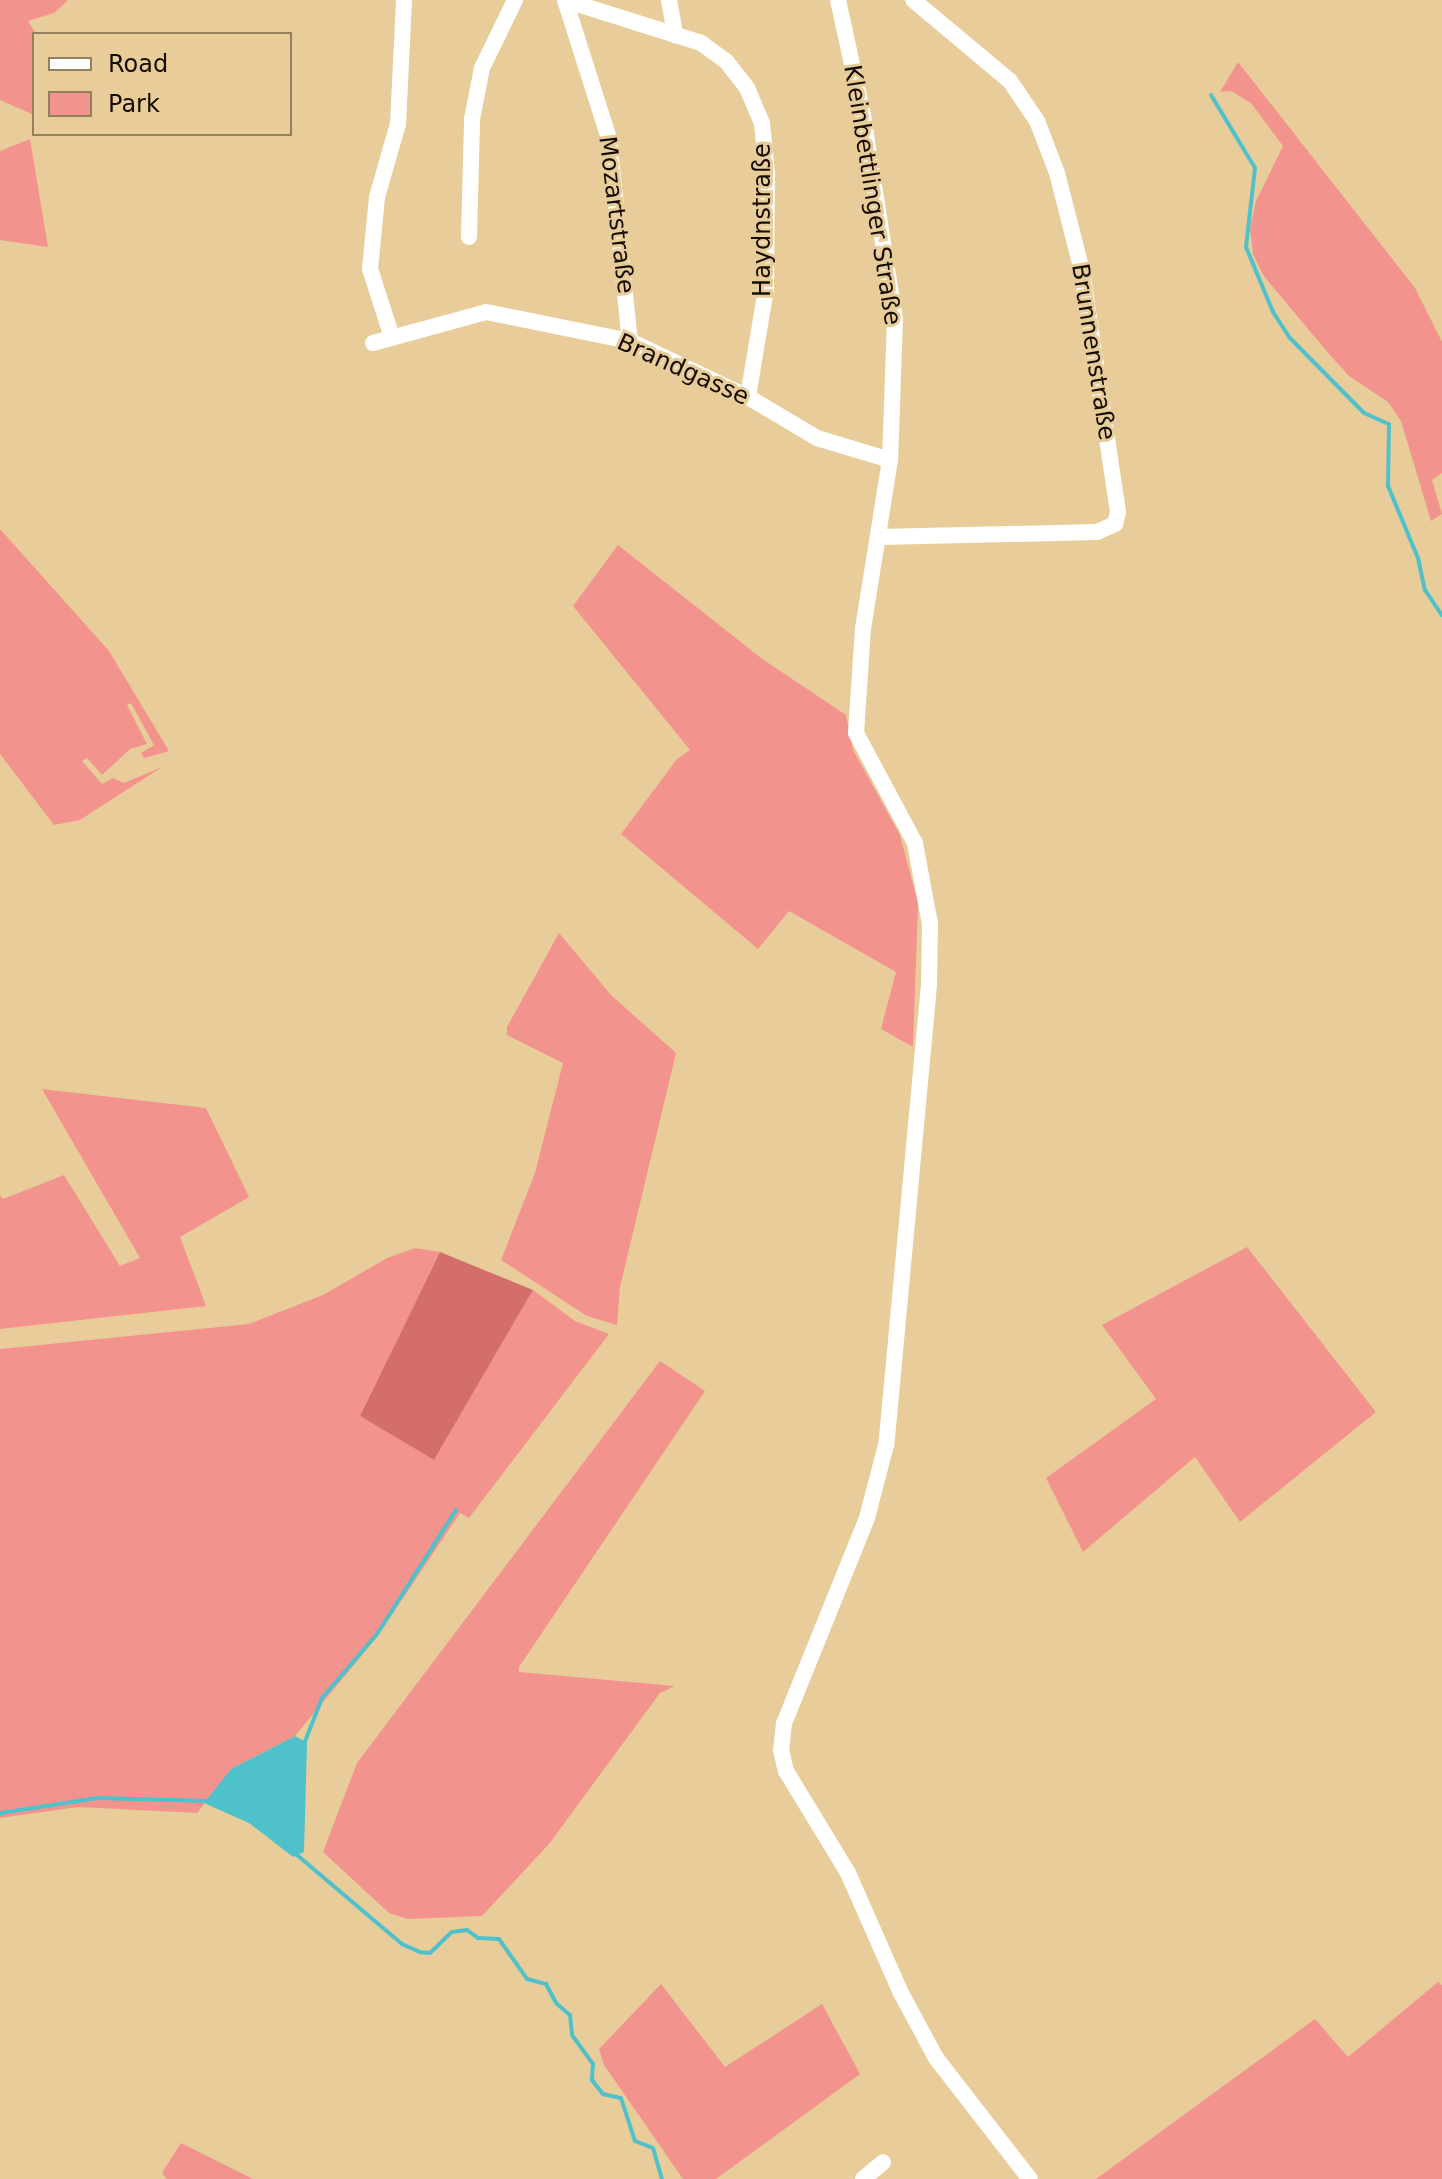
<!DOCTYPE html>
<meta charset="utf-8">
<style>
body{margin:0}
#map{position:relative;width:1442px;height:2179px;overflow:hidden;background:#e8cd9a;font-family:"DejaVu Sans",sans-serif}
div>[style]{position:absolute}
.green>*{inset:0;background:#f3938e}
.forest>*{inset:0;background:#d36e6b}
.water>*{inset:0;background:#4fc1ca}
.stream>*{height:4px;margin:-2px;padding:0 2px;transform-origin:2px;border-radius:2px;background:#4fc1ca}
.minor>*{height:16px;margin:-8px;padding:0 8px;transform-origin:8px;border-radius:8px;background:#fff}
span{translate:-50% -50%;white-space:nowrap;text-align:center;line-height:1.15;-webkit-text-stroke:6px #e8cd9a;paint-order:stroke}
.street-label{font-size:24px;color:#150c00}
.legend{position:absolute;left:32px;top:32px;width:260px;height:104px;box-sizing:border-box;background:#e8cd9a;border:2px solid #94805c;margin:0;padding:10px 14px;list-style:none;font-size:24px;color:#150c00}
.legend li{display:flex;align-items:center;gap:16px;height:40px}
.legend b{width:40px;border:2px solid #94805c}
</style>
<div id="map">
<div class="green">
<i style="clip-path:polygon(0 0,68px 0,54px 13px,28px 21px,36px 34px,34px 115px,0 100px)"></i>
<i style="clip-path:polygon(1238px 62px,1415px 288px,1442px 342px,1442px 473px,1432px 480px,1442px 514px,1431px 521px,1401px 421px,1388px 402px,1349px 376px,1329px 354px,1263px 275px,1253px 254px,1250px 228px,1256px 201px,1283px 146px,1251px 103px,1231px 91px,1220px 92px)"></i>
<i style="clip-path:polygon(30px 139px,48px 247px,0 240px,0 151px)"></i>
<i style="clip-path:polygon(0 529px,109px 651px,169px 751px,144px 758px,141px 753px,154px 745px,131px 703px,127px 705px,147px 744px,130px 749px,102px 775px,87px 758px,82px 761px,102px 784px,113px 778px,124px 783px,162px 767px,80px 820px,54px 825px,0 754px)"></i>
<i style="clip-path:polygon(618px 545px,761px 658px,846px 715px,853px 750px,900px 835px,918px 903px,913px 1047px,881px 1029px,896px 972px,789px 911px,758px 949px,621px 834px,677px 759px,690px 750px,573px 606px)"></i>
<i style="clip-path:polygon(559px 933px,611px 995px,676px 1053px,620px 1287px,617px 1325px,587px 1316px,501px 1260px,535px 1173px,563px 1063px,507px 1035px,507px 1027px)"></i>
<i style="clip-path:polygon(42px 1089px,206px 1108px,249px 1197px,180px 1237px,206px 1306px,0 1329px,0 1195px,3px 1199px,64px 1175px,120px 1266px,140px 1258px)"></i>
<i style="clip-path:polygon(1247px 1247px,1376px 1412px,1240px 1522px,1195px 1457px,1083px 1552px,1046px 1478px,1156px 1399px,1102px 1325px)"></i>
<i style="clip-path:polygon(415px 1248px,440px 1252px,360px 1416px,434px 1460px,533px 1290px,575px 1321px,609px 1334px,469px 1518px,460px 1513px,377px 1637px,295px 1736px,231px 1769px,197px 1813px,78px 1807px,0 1818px,0 1349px,249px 1324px,323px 1295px,387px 1258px)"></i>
<i style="clip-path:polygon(660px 1361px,705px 1391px,519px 1667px,519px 1672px,675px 1686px,660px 1693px,549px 1844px,482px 1916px,408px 1919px,389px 1913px,323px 1852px,357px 1763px)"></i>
<i style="clip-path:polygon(1438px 1982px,1442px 1985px,1442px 2179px,1096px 2179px,1315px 2019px,1348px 2057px)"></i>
<i style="clip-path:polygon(661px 1984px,725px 2067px,822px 2004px,860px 2074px,716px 2179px,683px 2179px,604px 2065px,599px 2049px)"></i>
<i style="clip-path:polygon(181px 2143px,253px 2179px,167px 2179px,162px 2173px)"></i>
</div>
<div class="forest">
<i style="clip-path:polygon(440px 1252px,533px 1290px,434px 1460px,360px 1416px)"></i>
</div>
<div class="water">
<i style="clip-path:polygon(295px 1736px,307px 1743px,304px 1852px,293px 1857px,249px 1823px,204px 1803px,231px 1769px)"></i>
</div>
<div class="stream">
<i style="left:1211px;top:95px;width:85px;rotate:58.9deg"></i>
<i style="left:1255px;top:168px;width:80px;rotate:96.5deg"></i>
<i style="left:1246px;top:247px;width:70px;rotate:67.4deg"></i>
<i style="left:1273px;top:312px;width:31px;rotate:57deg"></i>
<i style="left:1290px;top:338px;width:105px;rotate:45.4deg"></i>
<i style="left:1364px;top:413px;width:27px;rotate:24deg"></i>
<i style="left:1389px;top:424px;width:62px;rotate:90.9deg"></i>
<i style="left:1388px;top:486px;width:78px;rotate:67.4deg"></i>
<i style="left:1418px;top:558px;width:33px;rotate:78deg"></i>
<i style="left:1425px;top:590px;width:30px;rotate:56deg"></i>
<i style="left:304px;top:1744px;width:49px;rotate:-68.6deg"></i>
<i style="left:322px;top:1698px;width:84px;rotate:-49.3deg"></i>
<i style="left:377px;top:1634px;width:147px;rotate:-57.5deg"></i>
<i style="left:0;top:1813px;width:99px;rotate:-8.7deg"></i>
<i style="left:98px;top:1798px;width:110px;rotate:1.6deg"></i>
<i style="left:297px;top:1855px;width:138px;rotate:40.3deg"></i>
<i style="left:402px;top:1944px;width:20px;rotate:24deg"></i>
<i style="left:420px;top:1952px;width:10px;rotate:6deg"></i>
<i style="left:430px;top:1953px;width:30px;rotate:-44deg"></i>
<i style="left:452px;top:1932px;width:15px;rotate:-8deg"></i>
<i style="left:467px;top:1930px;width:14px;rotate:36deg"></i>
<i style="left:478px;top:1938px;width:21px;rotate:3deg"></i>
<i style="left:499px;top:1939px;width:49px;rotate:55deg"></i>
<i style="left:527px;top:1979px;width:20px;rotate:15deg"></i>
<i style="left:546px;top:1984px;width:21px;rotate:62deg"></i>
<i style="left:556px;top:2003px;width:18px;rotate:41deg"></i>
<i style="left:570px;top:2015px;width:20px;rotate:84deg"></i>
<i style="left:572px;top:2035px;width:36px;rotate:54deg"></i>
<i style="left:593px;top:2064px;width:16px;rotate:94deg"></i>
<i style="left:592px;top:2080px;width:18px;rotate:52deg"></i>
<i style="left:603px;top:2094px;width:18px;rotate:13deg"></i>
<i style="left:621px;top:2098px;width:45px;rotate:72deg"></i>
<i style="left:635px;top:2141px;width:19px;rotate:21deg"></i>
<i style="left:653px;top:2148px;width:32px;rotate:74deg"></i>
</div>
<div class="minor">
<i style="left:565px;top:0;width:143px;rotate:17.5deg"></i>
<i style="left:701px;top:43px;width:31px;rotate:36deg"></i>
<i style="left:726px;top:61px;width:34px;rotate:52deg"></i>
<i style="left:747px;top:88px;width:38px;rotate:67deg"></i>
<i style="left:762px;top:123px;width:51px;rotate:84.4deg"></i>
<i style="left:767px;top:174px;width:115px;rotate:90.5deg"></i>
<i style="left:766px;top:289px;width:109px;rotate:99.5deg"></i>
<i style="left:565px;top:0;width:146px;rotate:72.4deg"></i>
<i style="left:609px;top:139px;width:203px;rotate:84.1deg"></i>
<i style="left:669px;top:0;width:36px;rotate:80deg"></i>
<i style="left:838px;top:0;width:118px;rotate:77.7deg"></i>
<i style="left:863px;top:115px;width:206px;rotate:81.1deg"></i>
<i style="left:895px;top:319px;width:141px;rotate:92deg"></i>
<i style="left:890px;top:460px;width:170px;rotate:99.1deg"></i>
<i style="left:863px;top:628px;width:105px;rotate:93.8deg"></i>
<i style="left:856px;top:733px;width:125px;rotate:61.8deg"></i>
<i style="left:915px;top:843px;width:82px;rotate:79.5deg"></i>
<i style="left:930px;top:924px;width:61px;rotate:90.9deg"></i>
<i style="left:929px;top:985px;width:462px;rotate:95.3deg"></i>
<i style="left:886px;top:1445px;width:75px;rotate:104.6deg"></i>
<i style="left:867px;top:1518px;width:221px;rotate:112deg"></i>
<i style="left:784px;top:1723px;width:27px;rotate:96deg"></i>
<i style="left:781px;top:1750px;width:22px;rotate:77deg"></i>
<i style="left:786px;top:1771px;width:119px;rotate:58.7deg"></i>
<i style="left:848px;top:1873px;width:131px;rotate:66.2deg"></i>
<i style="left:901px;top:1993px;width:74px;rotate:61.7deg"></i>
<i style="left:936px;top:2058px;width:153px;rotate:52.2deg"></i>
<i style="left:469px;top:237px;width:118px;rotate:-88.5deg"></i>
<i style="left:472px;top:119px;width:52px;rotate:-78.9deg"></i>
<i style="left:482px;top:68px;width:76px;rotate:-64.1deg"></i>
<i style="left:391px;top:334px;width:68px;rotate:-107.9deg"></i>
<i style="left:370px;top:269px;width:72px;rotate:-84.4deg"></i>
<i style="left:377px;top:197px;width:76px;rotate:-74deg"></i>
<i style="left:398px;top:124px;width:124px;rotate:-87.2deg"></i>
<i style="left:373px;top:343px;width:117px;rotate:-15.3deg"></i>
<i style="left:486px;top:312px;width:147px;rotate:11.4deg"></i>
<i style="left:630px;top:341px;width:131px;rotate:25.4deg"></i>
<i style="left:748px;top:397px;width:80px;rotate:30.7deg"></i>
<i style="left:817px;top:438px;width:76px;rotate:16.8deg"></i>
<i style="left:879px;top:537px;width:218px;rotate:-1.3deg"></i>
<i style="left:1097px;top:532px;width:20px;rotate:-24deg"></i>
<i style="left:1115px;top:524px;width:12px;rotate:-76deg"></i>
<i style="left:1118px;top:512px;width:244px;rotate:-98.5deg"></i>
<i style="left:1082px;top:271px;width:101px;rotate:-104.3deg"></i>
<i style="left:1057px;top:173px;width:56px;rotate:-111deg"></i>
<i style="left:1037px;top:121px;width:48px;rotate:-124deg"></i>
<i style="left:1010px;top:81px;width:126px;rotate:-140.1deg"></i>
<i style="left:863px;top:2179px;width:26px;rotate:-40deg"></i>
</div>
<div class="street-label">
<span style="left:872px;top:195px;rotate:81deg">Kleinbettlinger Straße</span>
<span style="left:616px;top:215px;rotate:83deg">Mozartstraße</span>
<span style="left:763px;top:220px;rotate:-90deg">Haydnstraße</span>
<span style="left:1093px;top:352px;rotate:81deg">Brunnenstraße</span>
<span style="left:683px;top:370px;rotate:24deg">Brandgasse</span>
</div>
<ul class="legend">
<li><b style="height:10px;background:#fff"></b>Road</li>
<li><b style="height:22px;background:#f3938e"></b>Park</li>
</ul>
</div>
